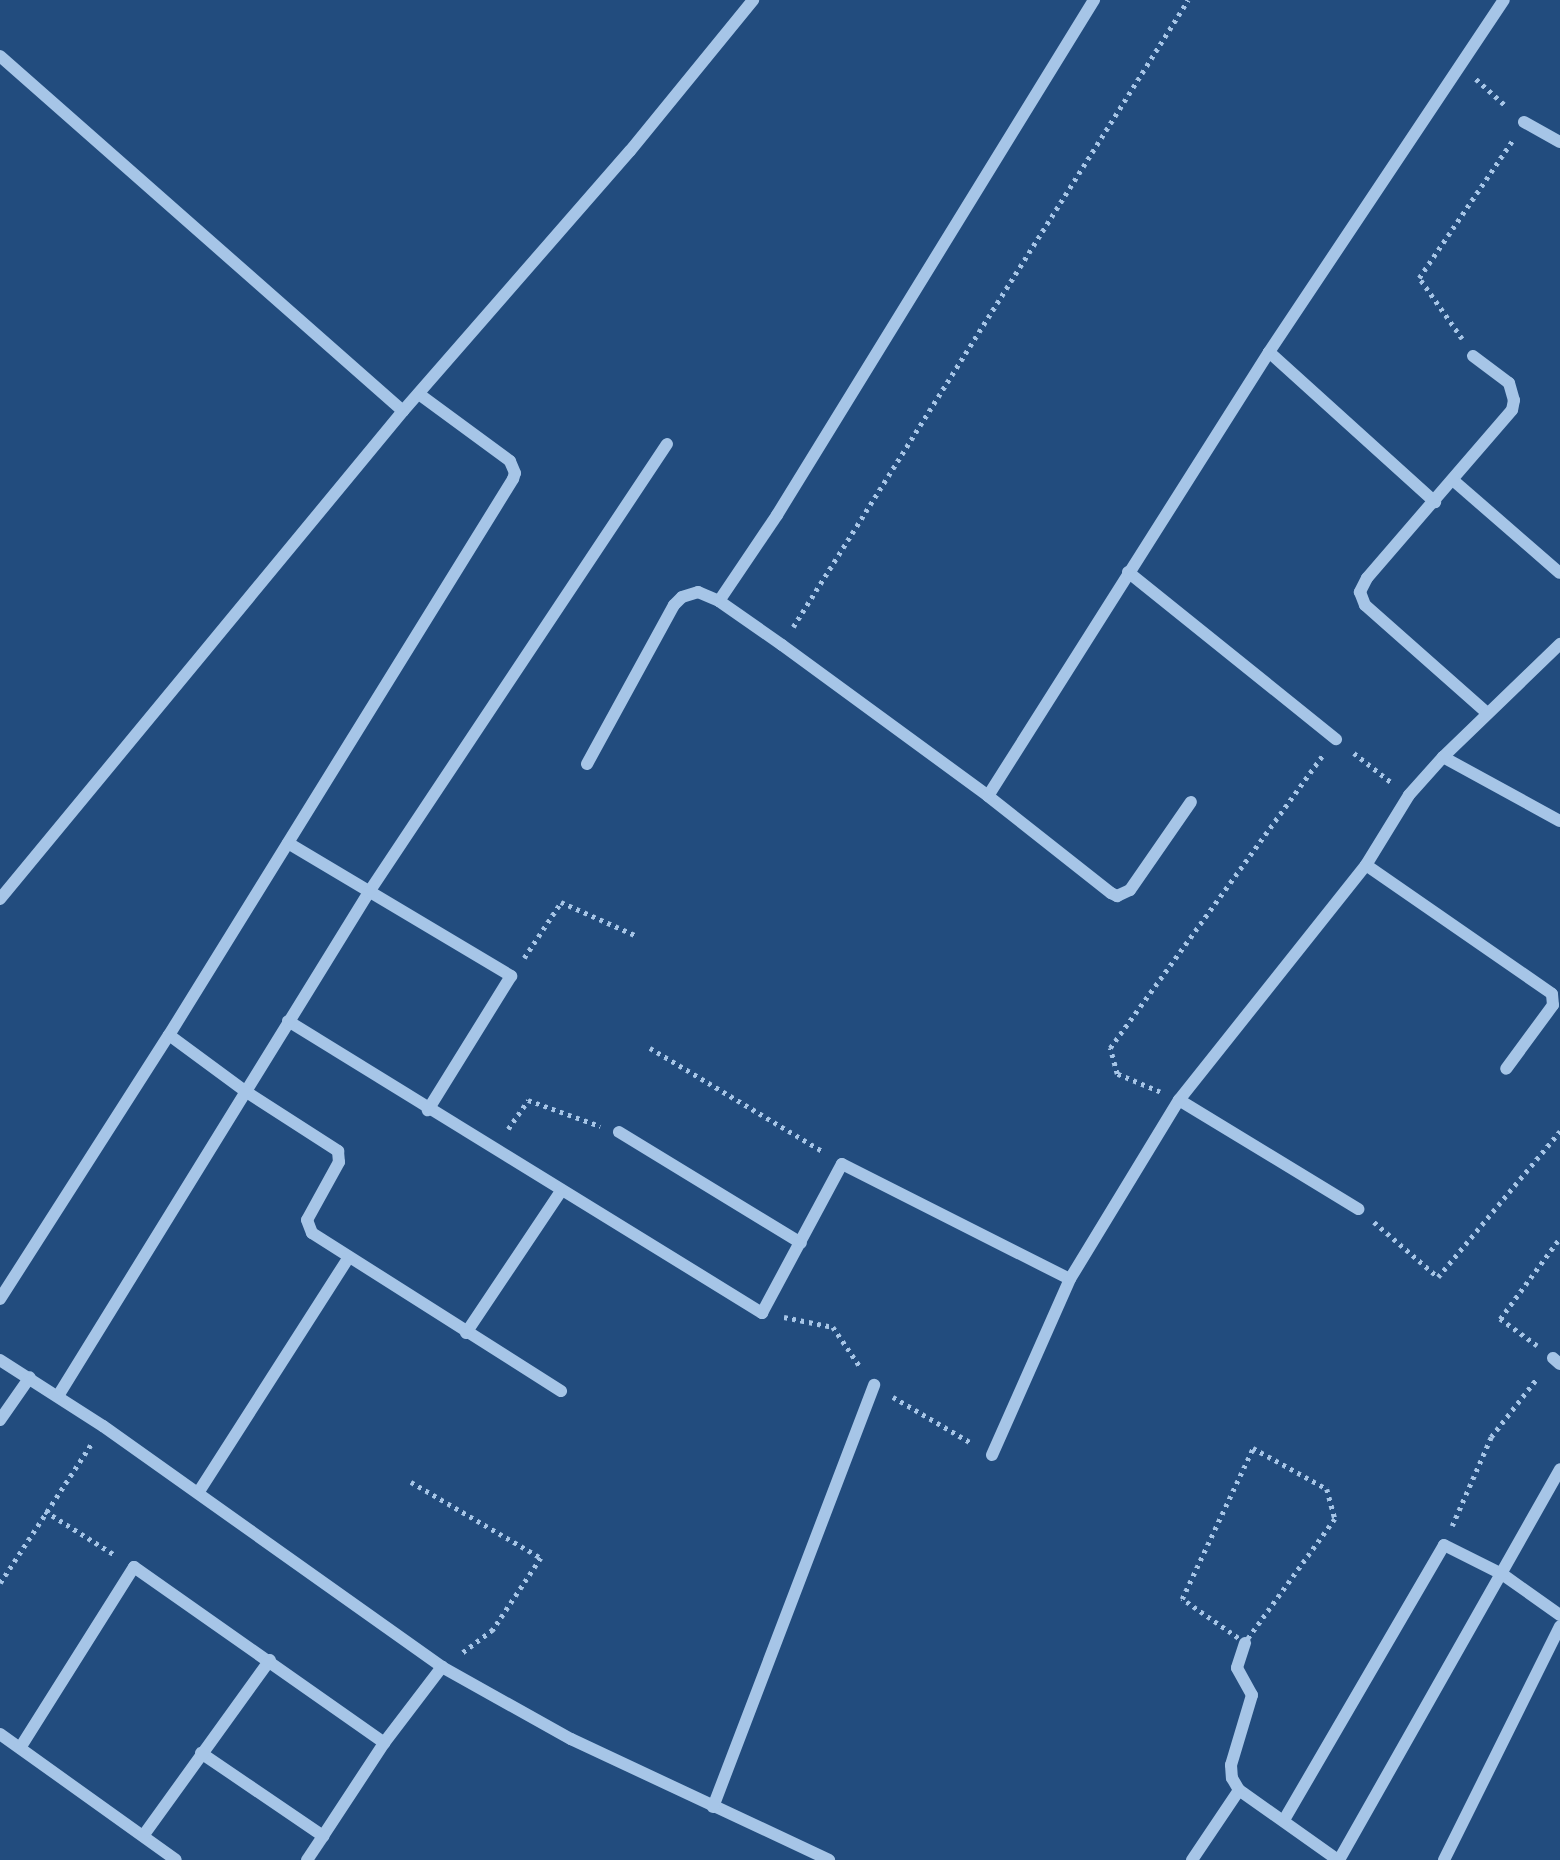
<!DOCTYPE html>
<style>
body{margin:0}
#map{position:relative;width:1560px;height:1860px;overflow:hidden;background:#224c7e;font-family:Arial,sans-serif}
div>[style]{position:absolute}
.path>*{height:4.5px;margin-top:-2.25px;transform-origin:0;background:repeating-linear-gradient(90deg,#a6c5e7 0 3.5px,transparent 0 8.5px)}
.minor>*{height:12px;margin:-6px;padding:0 6px;transform-origin:6px;border-radius:6px;background:#a6c5e7}
span{translate:-50% -50%;white-space:nowrap;text-align:center;line-height:1.15;-webkit-text-stroke:5px #224c7e;paint-order:stroke}
</style>
<div id="map">
<div class="path">
<i style="left:1476px;top:79px;width:40px;rotate:42deg"></i>
<i style="left:1462px;top:339px;width:75px;rotate:-125.2deg"></i>
<i style="left:1419px;top:278px;width:166px;rotate:-55.8deg"></i>
<i style="left:793px;top:627px;width:741px;rotate:-57.79deg"></i>
<i style="left:1354px;top:753px;width:47px;rotate:38.1deg"></i>
<i style="left:524px;top:958px;width:67px;rotate:-56.5deg"></i>
<i style="left:561px;top:902px;width:83px;rotate:24.1deg"></i>
<i style="left:650px;top:1048px;width:203px;rotate:30.9deg"></i>
<i style="left:1160px;top:1092px;width:47px;rotate:-157.3deg"></i>
<i style="left:1117px;top:1074px;width:27px;rotate:-105deg"></i>
<i style="left:1110px;top:1048px;width:362px;rotate:-54deg"></i>
<i style="left:508px;top:1129px;width:35px;rotate:-55deg"></i>
<i style="left:528px;top:1100px;width:77px;rotate:19.9deg"></i>
<i style="left:1374px;top:1222px;width:84px;rotate:40.7deg"></i>
<i style="left:1438px;top:1277px;width:190px;rotate:-50.1deg"></i>
<i style="left:784px;top:1317px;width:50px;rotate:11.5deg"></i>
<i style="left:833px;top:1327px;width:50px;rotate:55.7deg"></i>
<i style="left:1537px;top:1346px;width:46px;rotate:-143.9deg"></i>
<i style="left:1500px;top:1319px;width:101px;rotate:-53.5deg"></i>
<i style="left:893px;top:1397px;width:93px;rotate:30.4deg"></i>
<i style="left:1253px;top:1448px;width:85px;rotate:29deg"></i>
<i style="left:1327px;top:1489px;width:31px;rotate:75deg"></i>
<i style="left:1335px;top:1519px;width:153px;rotate:126deg"></i>
<i style="left:1245px;top:1643px;width:77px;rotate:-145.1deg"></i>
<i style="left:1182px;top:1599px;width:167px;rotate:-64.8deg"></i>
<i style="left:411px;top:1482px;width:151px;rotate:30.3deg"></i>
<i style="left:541px;top:1558px;width:87px;rotate:123.7deg"></i>
<i style="left:493px;top:1630px;width:38px;rotate:143deg"></i>
<i style="left:45px;top:1511px;width:83px;rotate:32.2deg"></i>
<i style="left:1452px;top:1526px;width:97px;rotate:-66.3deg"></i>
<i style="left:1491px;top:1437px;width:76px;rotate:-51.9deg"></i>
<i style="left:0;top:1583px;width:168px;rotate:-56.7deg"></i>
</div>
<div class="minor">
<i style="left:0;top:56px;width:537px;rotate:41.38deg"></i>
<i style="left:1524px;top:122px;width:41px;rotate:29.1deg"></i>
<i style="left:1269px;top:352px;width:224px;rotate:42.1deg"></i>
<i style="left:1473px;top:356px;width:45px;rotate:36.9deg"></i>
<i style="left:1509px;top:383px;width:18px;rotate:74deg"></i>
<i style="left:1514px;top:400px;width:10px;rotate:101deg"></i>
<i style="left:1512px;top:410px;width:222px;rotate:130.8deg"></i>
<i style="left:1367px;top:578px;width:16px;rotate:117deg"></i>
<i style="left:1360px;top:592px;width:14px;rotate:69deg"></i>
<i style="left:1365px;top:605px;width:163px;rotate:41.5deg"></i>
<i style="left:1454px;top:481px;width:140px;rotate:41deg"></i>
<i style="left:1128px;top:572px;width:267px;rotate:38.8deg"></i>
<i style="left:719px;top:601px;width:104px;rotate:-56deg"></i>
<i style="left:777px;top:515px;width:605px;rotate:-58.39deg"></i>
<i style="left:1443px;top:757px;width:133px;rotate:28.7deg"></i>
<i style="left:587px;top:764px;width:181px;rotate:-61.3deg"></i>
<i style="left:674px;top:605px;width:11px;rotate:-45deg"></i>
<i style="left:682px;top:597px;width:17px;rotate:-17deg"></i>
<i style="left:698px;top:592px;width:23px;rotate:23deg"></i>
<i style="left:719px;top:601px;width:77px;rotate:34.9deg"></i>
<i style="left:782px;top:645px;width:255px;rotate:36.2deg"></i>
<i style="left:988px;top:796px;width:157px;rotate:38.3deg"></i>
<i style="left:1111px;top:893px;width:7px;rotate:27deg"></i>
<i style="left:1117px;top:896px;width:14px;rotate:-25deg"></i>
<i style="left:1130px;top:890px;width:107px;rotate:-55.3deg"></i>
<i style="left:988px;top:796px;width:525px;rotate:-57.67deg"></i>
<i style="left:1269px;top:352px;width:423px;rotate:-56.3deg"></i>
<i style="left:288px;top:843px;width:260px;rotate:30.8deg"></i>
<i style="left:511px;top:976px;width:158px;rotate:121.8deg"></i>
<i style="left:1366px;top:865px;width:226px;rotate:34.7deg"></i>
<i style="left:1552px;top:994px;width:11px;rotate:85deg"></i>
<i style="left:1553px;top:1005px;width:79px;rotate:126.3deg"></i>
<i style="left:0;top:899px;width:633px;rotate:-50.45deg"></i>
<i style="left:403px;top:411px;width:345px;rotate:-48.9deg"></i>
<i style="left:630px;top:151px;width:195px;rotate:-50.8deg"></i>
<i style="left:288px;top:1021px;width:557px;rotate:31.63deg"></i>
<i style="left:762px;top:1313px;width:169px;rotate:-61.8deg"></i>
<i style="left:842px;top:1164px;width:255px;rotate:26.8deg"></i>
<i style="left:169px;top:1035px;width:94px;rotate:36.4deg"></i>
<i style="left:245px;top:1091px;width:111px;rotate:32.8deg"></i>
<i style="left:338px;top:1151px;width:11px;rotate:85deg"></i>
<i style="left:339px;top:1162px;width:66px;rotate:118.9deg"></i>
<i style="left:307px;top:1220px;width:14px;rotate:69deg"></i>
<i style="left:312px;top:1233px;width:295px;rotate:32.4deg"></i>
<i style="left:1179px;top:1100px;width:210px;rotate:31.3deg"></i>
<i style="left:619px;top:1132px;width:213px;rotate:31.4deg"></i>
<i style="left:0;top:1299px;width:313px;rotate:-57.4deg"></i>
<i style="left:169px;top:1035px;width:654px;rotate:-58.25deg"></i>
<i style="left:513px;top:479px;width:6px;rotate:-72deg"></i>
<i style="left:515px;top:473px;width:13px;rotate:-113deg"></i>
<i style="left:510px;top:461px;width:112px;rotate:-143.7deg"></i>
<i style="left:466px;top:1333px;width:171px;rotate:-56.2deg"></i>
<i style="left:1553px;top:1358px;width:9px;rotate:41deg"></i>
<i style="left:0;top:1360px;width:122px;rotate:32.7deg"></i>
<i style="left:103px;top:1426px;width:416px;rotate:35.4deg"></i>
<i style="left:442px;top:1667px;width:148px;rotate:29.2deg"></i>
<i style="left:571px;top:1739px;width:285px;rotate:25.1deg"></i>
<i style="left:58px;top:1396px;width:592px;rotate:-58.32deg"></i>
<i style="left:369px;top:892px;width:538px;rotate:-56.37deg"></i>
<i style="left:0;top:1420px;width:52px;rotate:-55.1deg"></i>
<i style="left:992px;top:1455px;width:193px;rotate:-66.1deg"></i>
<i style="left:1070px;top:1279px;width:210px;rotate:-58.7deg"></i>
<i style="left:1179px;top:1100px;width:300px;rotate:-51.5deg"></i>
<i style="left:1366px;top:865px;width:82px;rotate:-58.4deg"></i>
<i style="left:1409px;top:795px;width:51px;rotate:-48.2deg"></i>
<i style="left:1443px;top:757px;width:163px;rotate:-44deg"></i>
<i style="left:198px;top:1493px;width:280px;rotate:-57.4deg"></i>
<i style="left:1245px;top:1643px;width:26px;rotate:108deg"></i>
<i style="left:1237px;top:1668px;width:31px;rotate:61deg"></i>
<i style="left:1252px;top:1695px;width:73px;rotate:106.7deg"></i>
<i style="left:1231px;top:1765px;width:13px;rotate:86deg"></i>
<i style="left:1232px;top:1778px;width:14px;rotate:60deg"></i>
<i style="left:1239px;top:1790px;width:121px;rotate:35.3deg"></i>
<i style="left:0;top:1734px;width:216px;rotate:35.6deg"></i>
<i style="left:20px;top:1748px;width:214px;rotate:-57.8deg"></i>
<i style="left:134px;top:1567px;width:306px;rotate:35.1deg"></i>
<i style="left:201px;top:1753px;width:148px;rotate:34.2deg"></i>
<i style="left:323px;top:1836px;width:111px;rotate:-56.7deg"></i>
<i style="left:384px;top:1743px;width:96px;rotate:-52.7deg"></i>
<i style="left:713px;top:1807px;width:452px;rotate:-69.1deg"></i>
<i style="left:1284px;top:1820px;width:318px;rotate:-59.8deg"></i>
<i style="left:1444px;top:1545px;width:65px;rotate:26.6deg"></i>
<i style="left:1502px;top:1574px;width:71px;rotate:35.3deg"></i>
<i style="left:143px;top:1836px;width:217px;rotate:-54.2deg"></i>
<i style="left:307px;top:1860px;width:29px;rotate:-56deg"></i>
<i style="left:1192px;top:1860px;width:84px;rotate:-56.1deg"></i>
<i style="left:1339px;top:1860px;width:449px;rotate:-60.5deg"></i>
<i style="left:1444px;top:1860px;width:261px;rotate:-63.6deg"></i>
</div>
</div>
